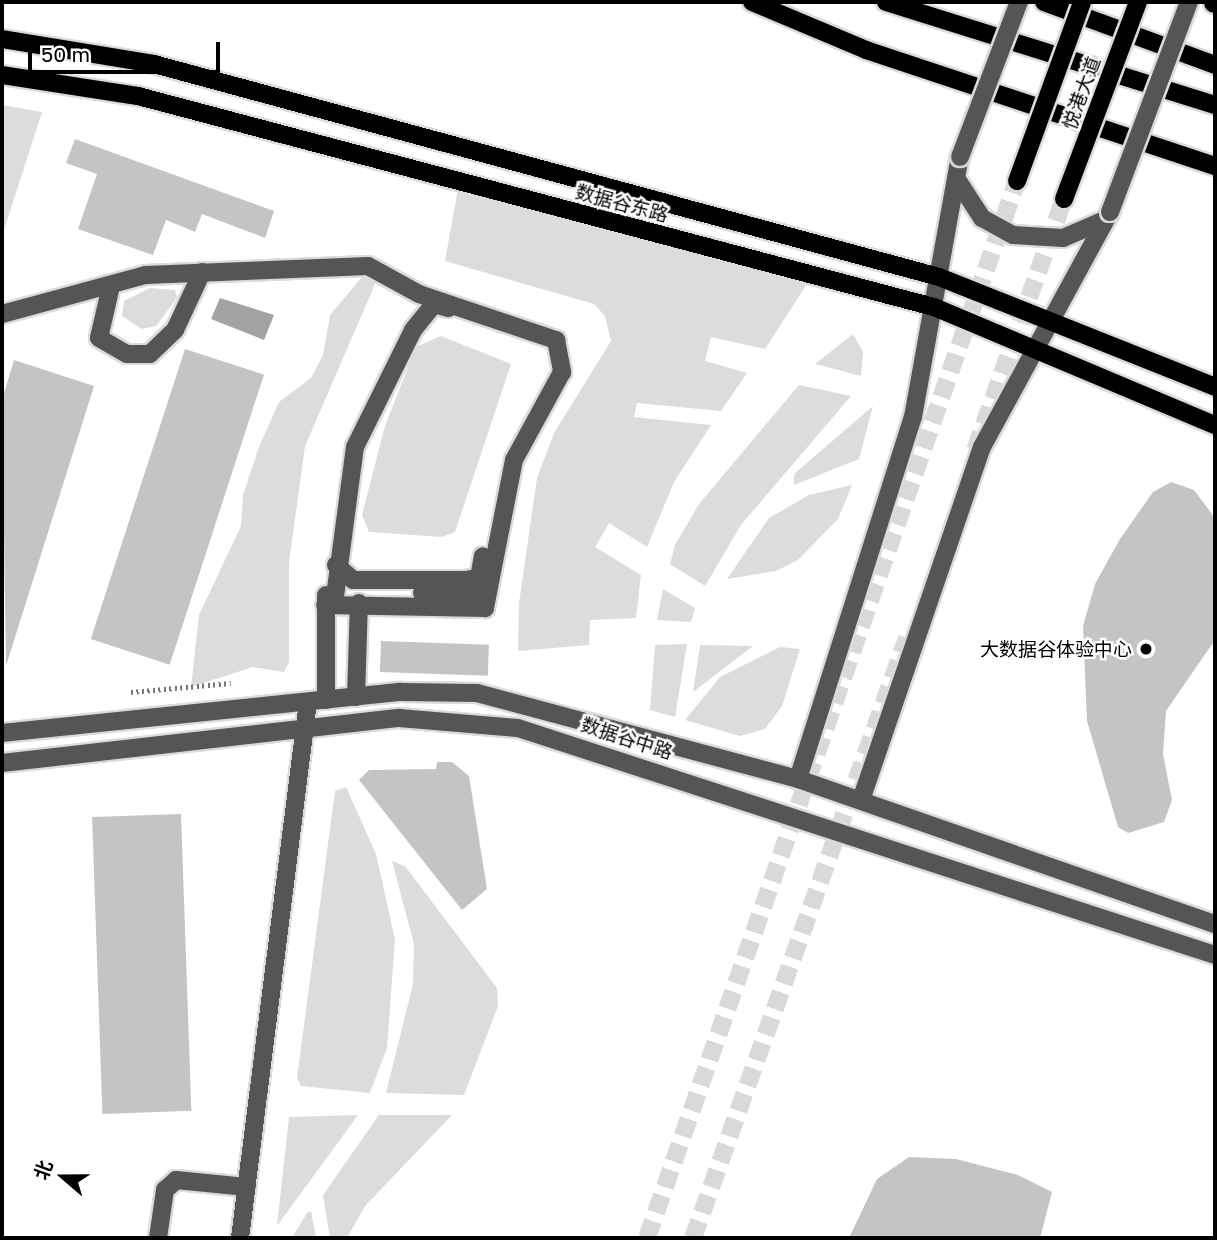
<!DOCTYPE html>
<meta charset="utf-8">
<style>
body{margin:0}
#map{position:relative;width:1217px;height:1240px;overflow:hidden;background:#fff;font-family:"Golos Text","Noto Sans SC",sans-serif}
div>[style]{position:absolute}
.green>*{inset:0;background:#dcdcdc}
.water>*{inset:0;background:#a3a3a3}
.building>*{inset:0;background:#c4c4c4;transform-origin:0 0}
.major-tunnel>*{height:18px;margin-top:-9px;transform-origin:0;background:repeating-linear-gradient(90deg,#d9d9d9 0 18px,transparent 0 27px)}
.path>*{height:4.5px;margin-top:-2.25px;transform-origin:0;background:repeating-linear-gradient(90deg,#777 0 2px,transparent 0 5.5px)}
.roads{filter:drop-shadow(2px 0 #dbdbdb) drop-shadow(-2px 0 #dbdbdb) drop-shadow(0 2px #dbdbdb) drop-shadow(0 -2px #dbdbdb)}
.minor>*{height:18px;margin:-9px;padding:0 9px;transform-origin:9px;border-radius:9px;background:#555}
.major>*{height:18px;margin:-9px;padding:0 9px;transform-origin:9px;border-radius:9px;background:#000}
.highway>*{height:21px;margin:-10.5px;padding:0 10.5px;transform-origin:10.5px;border-radius:10.5px;background:#000}
.bridges{filter:drop-shadow(2px 0 #dbdbdb) drop-shadow(-2px 0 #dbdbdb) drop-shadow(0 2px #dbdbdb) drop-shadow(0 -2px #dbdbdb)}
.minor-bridge>*{height:18px;margin:-9px;padding:0 9px;transform-origin:9px;border-radius:9px;background:#555}
.major-bridge>*{height:18px;margin:-9px;padding:0 9px;transform-origin:9px;border-radius:9px;background:#000}
.dots>*{width:19px;height:19px;translate:-50% -50%;box-sizing:border-box;border:4px solid #fff;border-radius:50%}
span{translate:-50% -50%;white-space:nowrap;text-align:center;line-height:1.15;-webkit-text-stroke:5px #fff;paint-order:stroke}
.street-label{font-size:19px;color:#000}
.poi-label{font-size:19px;color:#000}
.right{translate:-100% -50%;text-align:right}
.frame{position:absolute;inset:0;border:4px solid #000;pointer-events:none}
.north{position:absolute;left:28px;top:1142px;width:70px;height:70px;-webkit-text-stroke:5px #fff;paint-order:stroke;rotate:290deg;font-size:19px;font-weight:700;line-height:28px;text-align:center;color:#000}
.north::after{content:'';display:block;margin:auto;width:24px;height:32px;background:#000;clip-path:polygon(50% 0,100% 100%,50% 72%,0 100%)}
.scale{position:absolute;left:28px;top:42px;width:192px;height:32px;box-sizing:border-box;border:4px solid #000;border-top:0;padding-left:9px;font-size:21px;line-height:24px;white-space:nowrap;color:#000;-webkit-text-stroke:5px #fff;paint-order:stroke}
</style>
<div id="map">
<div class="green">
<i style="clip-path:polygon(2px 105px,42px 112px,2px 236px)"></i>
<i style="clip-path:polygon(458px 189px,807px 284px,765px 349px,711px 337px,705px 361px,747px 373px,721px 411px,637px 403px,634px 417px,711px 425px,674px 482px,647px 547px,609px 523px,595px 547px,641px 575px,636px 618px,590px 620px,589px 645px,518px 651px,519px 603px,537px 478px,554px 433px,611px 341px,605px 316px,594px 304px,445px 261px)"></i>
<i style="clip-path:polygon(362px 277px,376px 282px,305px 446px,289px 562px,289px 662px,284px 672px,253px 667px,191px 687px,199px 615px,241px 526px,243px 495px,259px 447px,279px 402px,311px 378px,323px 355px,330px 315px)"></i>
<i style="clip-path:polygon(150px 288px,175px 290px,177px 298px,156px 326px,142px 329px,122px 316px,124px 301px)"></i>
<i style="clip-path:polygon(853px 334px,863px 352px,861px 376px,815px 364px)"></i>
<i style="clip-path:polygon(441px 336px,511px 364px,455px 532px,442px 537px,369px 532px,362px 515px,385px 426px,416px 347px)"></i>
<i style="clip-path:polygon(799px 385px,851px 396px,741px 525px,705px 586px,670px 564px,675px 545px,699px 504px)"></i>
<i style="clip-path:polygon(873px 406px,859px 459px,794px 485px,794px 474px)"></i>
<i style="clip-path:polygon(852px 485px,838px 519px,798px 560px,776px 571px,727px 579px,769px 518px,809px 495px)"></i>
<i style="clip-path:polygon(663px 589px,695px 608px,691px 622px,657px 620px)"></i>
<i style="clip-path:polygon(687px 644px,675px 717px,650px 710px,655px 645px)"></i>
<i style="clip-path:polygon(700px 645px,753px 646px,693px 692px)"></i>
<i style="clip-path:polygon(780px 647px,800px 649px,782px 706px,765px 729px,740px 736px,685px 720px,720px 677px)"></i>
<i style="clip-path:polygon(346px 787px,376px 854px,395px 940px,387px 1048px,370px 1093px,301px 1086px,297px 1078px,335px 791px)"></i>
<i style="clip-path:polygon(392px 861px,405px 866px,497px 988px,498px 1006px,464px 1095px,386px 1093px,413px 984px,414px 944px)"></i>
<i style="clip-path:polygon(358px 1115px,277px 1226px,289px 1117px)"></i>
<i style="clip-path:polygon(379px 1115px,452px 1115px,365px 1206px,347px 1238px,330px 1238px,323px 1195px)"></i>
<i style="clip-path:polygon(311px 1211px,316px 1238px,292px 1238px,307px 1213px)"></i>
</div>
<div class="water">
<i style="clip-path:polygon(220px 298px,274px 315px,264px 340px,211px 319px)"></i>
</div>
<div class="building">
<i style="clip-path:polygon(75px 139px,274px 211px,265px 238px,202px 214px,195px 232px,166px 220px,153px 255px,78px 229px,97px 174px,66px 163px)"></i>
<i style="left:185px;top:349px;width:83px;height:305px;rotate:18deg"></i>
<i style="clip-path:polygon(14px 360px,94px 386px,6px 666px,2px 400px)"></i>
<i style="clip-path:polygon(1171px 482px,1194px 490px,1215px 518px,1215px 640px,1166px 711px,1163px 754px,1172px 800px,1164px 822px,1128px 833px,1118px 827px,1087px 721px,1083px 626px,1095px 584px,1120px 539px,1153px 492px)"></i>
<i style="left:381px;top:641px;width:108px;height:31px;rotate:2deg"></i>
<i style="clip-path:polygon(437px 762px,452px 762px,469px 776px,487px 889px,462px 910px,359px 780px,369px 770px,436px 769px)"></i>
<i style="left:181px;top:814px;width:297px;height:89px;rotate:88deg"></i>
<i style="clip-path:polygon(909px 1157px,956px 1159px,1018px 1175px,1052px 1192px,1040px 1238px,849px 1238px,877px 1179px)"></i>
</div>
<div class="major-tunnel">
<i style="left:975px;top:450px;width:266px;rotate:-70.5deg"></i>
<i style="left:647px;top:1238px;width:1120px;rotate:-70.71deg"></i>
<i style="left:693px;top:1238px;width:637px;rotate:-70.37deg"></i>
</div>
<div class="path">
<i style="left:131px;top:692px;width:100px;rotate:-5.1deg"></i>
</div>
<div class="roads">
<div class="minor">
<i style="left:956px;top:178px;width:48px;rotate:57deg"></i>
<i style="left:982px;top:218px;width:35px;rotate:29deg"></i>
<i style="left:1013px;top:235px;width:50px;rotate:3.4deg"></i>
<i style="left:1063px;top:238px;width:46px;rotate:-23.2deg"></i>
<i style="left:111px;top:286px;width:53px;rotate:103deg"></i>
<i style="left:99px;top:338px;width:32px;rotate:30deg"></i>
<i style="left:127px;top:354px;width:23px"></i>
<i style="left:150px;top:354px;width:35px;rotate:-44deg"></i>
<i style="left:175px;top:330px;width:64px;rotate:-65deg"></i>
<i style="left:2px;top:314px;width:149px;rotate:-15.2deg"></i>
<i style="left:146px;top:275px;width:222px;rotate:-2.3deg"></i>
<i style="left:368px;top:266px;width:58px;rotate:28.8deg"></i>
<i style="left:419px;top:294px;width:145px;rotate:18.6deg"></i>
<i style="left:556px;top:340px;width:33px;rotate:79deg"></i>
<i style="left:562px;top:372px;width:100px;rotate:118.6deg"></i>
<i style="left:514px;top:460px;width:151px;rotate:101.1deg"></i>
<i style="left:485px;top:608px;width:160px;rotate:-178.9deg"></i>
<i style="left:336px;top:565px;width:23px;rotate:41deg"></i>
<i style="left:353px;top:580px;width:113px"></i>
<i style="left:466px;top:580px;width:13px;rotate:-9deg"></i>
<i style="left:479px;top:578px;width:22px;rotate:-80deg"></i>
<i style="left:422px;top:593px;width:64px;rotate:2.7deg"></i>
<i style="left:326px;top:595px;width:105px;rotate:90deg"></i>
<i style="left:334px;top:604px;width:158px;rotate:-82.4deg"></i>
<i style="left:355px;top:447px;width:131px;rotate:-63.6deg"></i>
<i style="left:413px;top:330px;width:33px;rotate:-51deg"></i>
<i style="left:434px;top:304px;width:15px;rotate:16deg"></i>
<i style="left:356px;top:697px;width:94px;rotate:-88.2deg"></i>
<i style="left:2px;top:733px;width:401px;rotate:-5.9deg"></i>
<i style="left:401px;top:692px;width:76px;rotate:0.8deg"></i>
<i style="left:477px;top:693px;width:332px;rotate:15deg"></i>
<i style="left:798px;top:779px;width:441px;rotate:19.2deg"></i>
<i style="left:2px;top:763px;width:400px;rotate:-6.5deg"></i>
<i style="left:399px;top:718px;width:119px;rotate:4.8deg"></i>
<i style="left:518px;top:728px;width:733px;rotate:18.04deg"></i>
<i style="left:798px;top:779px;width:380px;rotate:-72.4deg"></i>
<i style="left:913px;top:417px;width:264px;rotate:-79.8deg"></i>
<i style="left:861px;top:800px;width:373px;rotate:-71.1deg"></i>
<i style="left:982px;top:447px;width:268px;rotate:-61.4deg"></i>
<i style="left:158px;top:1238px;width:49px;rotate:-81.7deg"></i>
<i style="left:165px;top:1190px;width:15px;rotate:-42deg"></i>
<i style="left:176px;top:1180px;width:71px;rotate:5.6deg"></i>
<i style="left:240px;top:1238px;width:540px;rotate:-82.77deg"></i>
</div>
<div class="major">
<i style="left:752px;top:2px;width:124px;rotate:22.8deg"></i>
<i style="left:866px;top:50px;width:368px;rotate:18.4deg"></i>
<i style="left:886px;top:2px;width:345px;rotate:17.4deg"></i>
<i style="left:1044px;top:2px;width:182px;rotate:20.2deg"></i>
<i style="left:2px;top:39px;width:154px;rotate:9.3deg"></i>
<i style="left:154px;top:64px;width:813px;rotate:15.18deg"></i>
<i style="left:939px;top:277px;width:297px;rotate:21.7deg"></i>
<i style="left:2px;top:75px;width:138px;rotate:8.8deg"></i>
<i style="left:138px;top:96px;width:823px;rotate:14.85deg"></i>
<i style="left:934px;top:307px;width:305px;rotate:22.8deg"></i>
</div>
<div class="highway">
<i style="left:1214px;top:2px;width:1px"></i>
</div>
</div>
<div class="bridges">
<div class="minor-bridge">
<i style="left:960px;top:157px;width:166px;rotate:-69.2deg"></i>
<i style="left:1110px;top:212px;width:224px;rotate:-69.4deg"></i>
</div>
<div class="major-bridge">
<i style="left:1017px;top:181px;width:190px;rotate:-70deg"></i>
<i style="left:1064px;top:199px;width:210px;rotate:-69.4deg"></i>
</div>
</div>
<div class="dots">
<i style="left:1146px;top:649px;background:#000"></i>
</div>
<div class="street-label">
<span style="left:1081px;top:93px;rotate:-70deg">悦港大道</span>
<span style="left:622px;top:203px;rotate:15deg">数据谷东路</span>
<span style="left:627px;top:738px;rotate:18deg">数据谷中路</span>
</div>
<div class="poi-label">
<span class="right" style="left:1132px;top:649px">大数据谷体验中心</span>
</div>
<div class="frame"></div>
<div class="north">北</div>
<div class="scale">50 m</div>
</div>
